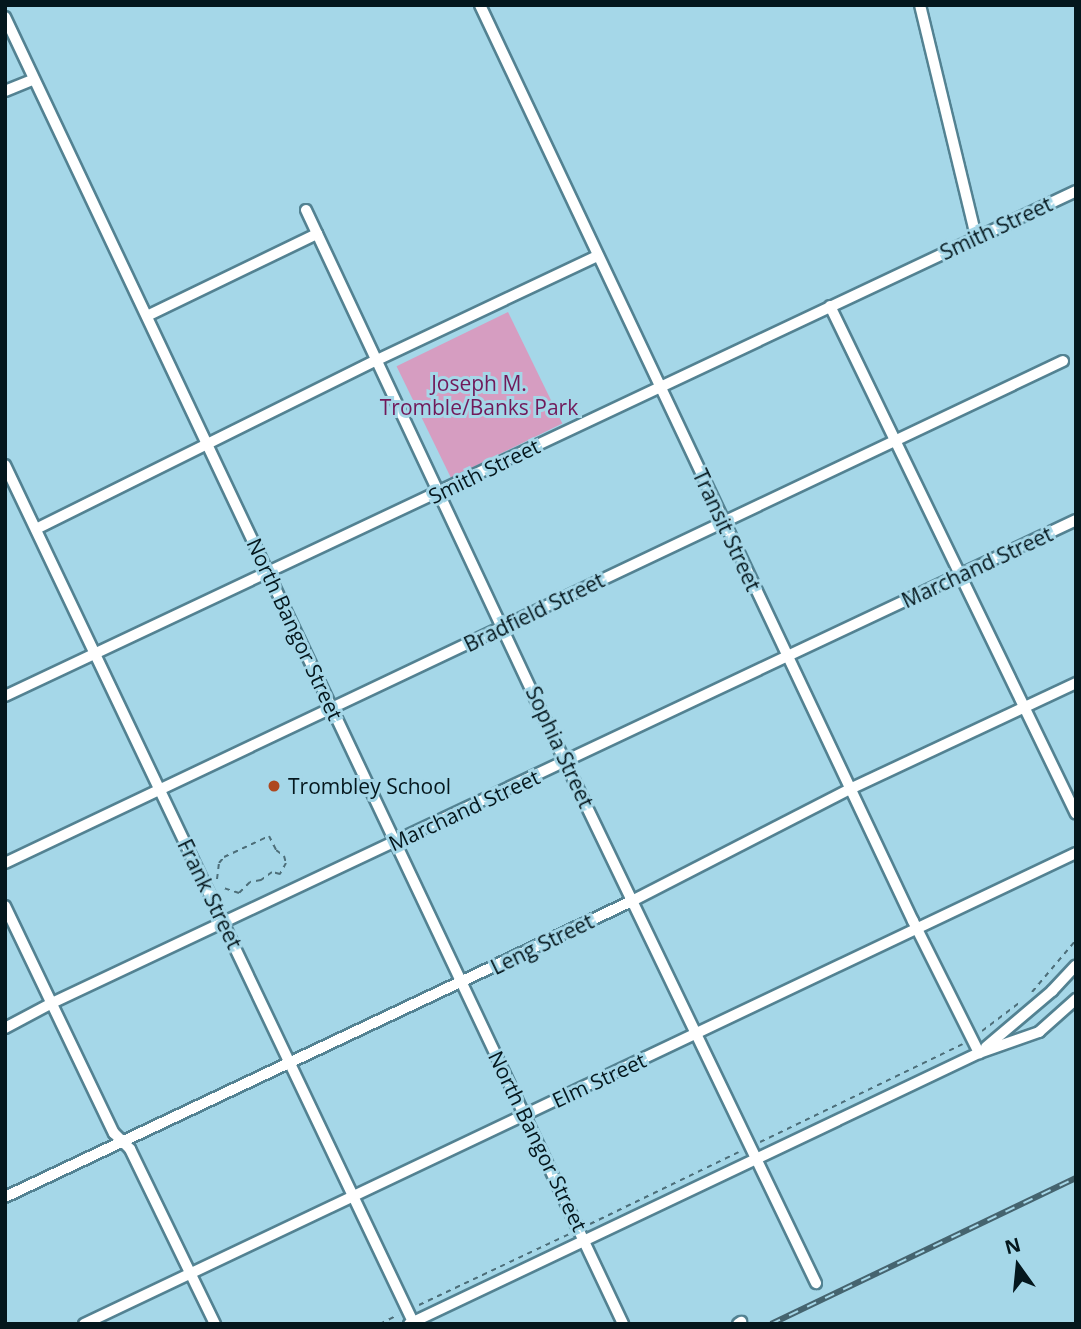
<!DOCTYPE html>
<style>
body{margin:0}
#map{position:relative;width:1081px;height:1329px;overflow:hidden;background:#a5d7e8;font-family:"Open Sans",sans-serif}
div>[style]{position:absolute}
.green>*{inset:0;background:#d69dc1;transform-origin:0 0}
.path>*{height:2px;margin-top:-1px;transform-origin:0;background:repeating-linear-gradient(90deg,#4d6e79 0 5px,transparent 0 10px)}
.roads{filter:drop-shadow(2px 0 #538292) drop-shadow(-2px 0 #538292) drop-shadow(0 2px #538292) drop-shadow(0 -2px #538292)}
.minor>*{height:10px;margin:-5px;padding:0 5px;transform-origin:5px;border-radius:5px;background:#fff}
.rail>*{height:6px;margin-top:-3px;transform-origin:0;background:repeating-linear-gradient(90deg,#a5d7e8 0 10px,#45646f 0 20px);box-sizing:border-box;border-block:2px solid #45646f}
.dots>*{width:19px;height:19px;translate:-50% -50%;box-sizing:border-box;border:4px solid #a5d7e8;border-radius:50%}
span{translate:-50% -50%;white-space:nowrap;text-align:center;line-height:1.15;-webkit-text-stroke:6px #a5d7e8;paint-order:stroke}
.street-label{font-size:21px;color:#04171d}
.park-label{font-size:21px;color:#71195a}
.poi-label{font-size:21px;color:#04171d}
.left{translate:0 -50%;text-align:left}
.frame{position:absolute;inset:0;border:7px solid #04171d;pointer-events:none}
.north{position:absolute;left:983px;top:1231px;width:70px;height:70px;-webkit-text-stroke:5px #a5d7e8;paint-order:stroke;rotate:345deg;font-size:19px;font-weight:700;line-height:28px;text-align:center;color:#04171d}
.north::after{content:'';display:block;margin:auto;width:24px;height:32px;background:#04171d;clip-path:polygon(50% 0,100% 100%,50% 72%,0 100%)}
</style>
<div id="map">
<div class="green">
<i style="left:508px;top:312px;width:124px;height:124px;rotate:64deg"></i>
</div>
<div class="path">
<i style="left:217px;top:879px;width:16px;rotate:-83deg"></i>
<i style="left:219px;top:863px;width:8px;rotate:-50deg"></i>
<i style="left:224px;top:857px;width:50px;rotate:-25deg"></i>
<i style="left:269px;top:836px;width:16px;rotate:63deg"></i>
<i style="left:276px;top:850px;width:10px;rotate:37deg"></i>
<i style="left:284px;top:856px;width:7px;rotate:74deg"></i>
<i style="left:286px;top:863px;width:13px;rotate:119deg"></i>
<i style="left:280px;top:874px;width:8px;rotate:-166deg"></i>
<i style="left:272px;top:872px;width:14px;rotate:144deg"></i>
<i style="left:261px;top:880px;width:11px;rotate:170deg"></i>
<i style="left:250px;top:882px;width:16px;rotate:135deg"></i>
<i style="left:239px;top:893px;width:19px;rotate:-162deg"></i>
<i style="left:1032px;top:992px;width:68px;rotate:-49.8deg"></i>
<i style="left:982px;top:1031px;width:46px;rotate:-37.1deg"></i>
<i style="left:760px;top:1142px;width:225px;rotate:-25.8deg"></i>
<i style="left:590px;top:1224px;width:165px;rotate:-25.8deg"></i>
<i style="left:419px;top:1305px;width:166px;rotate:-25.3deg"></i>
<i style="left:380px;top:1324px;width:20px;rotate:-27deg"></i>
</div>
<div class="roads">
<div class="minor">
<i style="left:480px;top:5px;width:1013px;rotate:64.7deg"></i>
<i style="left:913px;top:921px;width:148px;rotate:63.4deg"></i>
<i style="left:920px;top:5px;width:238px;rotate:76.4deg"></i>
<i style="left:5px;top:17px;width:1446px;rotate:64.69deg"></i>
<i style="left:5px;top:91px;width:31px;rotate:-22deg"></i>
<i style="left:306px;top:210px;width:593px;rotate:64.86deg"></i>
<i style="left:558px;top:747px;width:595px;rotate:64.3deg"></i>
<i style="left:830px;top:306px;width:564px;rotate:64.16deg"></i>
<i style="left:147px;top:316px;width:189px;rotate:-25.8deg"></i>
<i style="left:5px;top:465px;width:951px;rotate:64.54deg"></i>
<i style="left:36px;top:529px;width:378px;rotate:-26.4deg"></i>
<i style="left:375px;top:361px;width:246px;rotate:-25.3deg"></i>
<i style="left:5px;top:696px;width:1184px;rotate:-25.24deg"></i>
<i style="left:5px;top:863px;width:1171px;rotate:-25.38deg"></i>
<i style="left:5px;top:906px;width:252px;rotate:64.4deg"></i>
<i style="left:114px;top:1133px;width:23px;rotate:45deg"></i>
<i style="left:130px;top:1149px;width:195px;rotate:64.1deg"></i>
<i style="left:5px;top:1028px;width:53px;rotate:-28deg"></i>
<i style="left:52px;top:1003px;width:1132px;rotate:-25.25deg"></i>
<i style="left:986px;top:1047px;width:87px;rotate:-40.3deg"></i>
<i style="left:1052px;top:991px;width:35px;rotate:-47deg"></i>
<i style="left:5px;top:1197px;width:696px;rotate:-25.28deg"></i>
<i style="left:634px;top:900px;width:243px;rotate:-27.2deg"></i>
<i style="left:850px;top:789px;width:250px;rotate:-25.1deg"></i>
<i style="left:84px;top:1324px;width:1098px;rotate:-25.4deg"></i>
<i style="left:409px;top:1324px;width:631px;rotate:-25.43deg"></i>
<i style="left:979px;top:1053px;width:64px;rotate:-19.3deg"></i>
<i style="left:1039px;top:1032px;width:50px;rotate:-41.7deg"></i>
<i style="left:738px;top:1324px;width:4px;rotate:-34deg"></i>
</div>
</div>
<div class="rail">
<i style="left:771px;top:1324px;width:338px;rotate:-25.6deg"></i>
</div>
<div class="dots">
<i style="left:274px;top:786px;background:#ae481f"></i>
</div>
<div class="street-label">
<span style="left:996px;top:228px;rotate:-25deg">Smith Street</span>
<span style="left:484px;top:471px;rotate:-26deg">Smith Street</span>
<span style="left:727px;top:530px;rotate:65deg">Transit Street</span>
<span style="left:977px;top:567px;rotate:-25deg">Marchand Street</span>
<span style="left:534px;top:612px;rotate:-26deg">Bradfield Street</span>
<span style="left:295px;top:629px;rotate:65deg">North Bangor Street</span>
<span style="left:560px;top:747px;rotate:65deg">Sophia Street</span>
<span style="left:464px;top:810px;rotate:-25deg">Marchand Street</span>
<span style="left:210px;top:894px;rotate:64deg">Frank Street</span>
<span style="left:542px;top:944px;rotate:-26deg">Leng Street</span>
<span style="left:599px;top:1080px;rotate:-25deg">Elm Street</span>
<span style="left:538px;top:1141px;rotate:64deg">North Bangor Street</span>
</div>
<div class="park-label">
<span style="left:479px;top:395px">Joseph M.<br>Tromble/Banks Park</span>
</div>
<div class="poi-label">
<span class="left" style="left:288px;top:786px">Trombley School</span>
</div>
<div class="frame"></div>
<div class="north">N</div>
</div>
